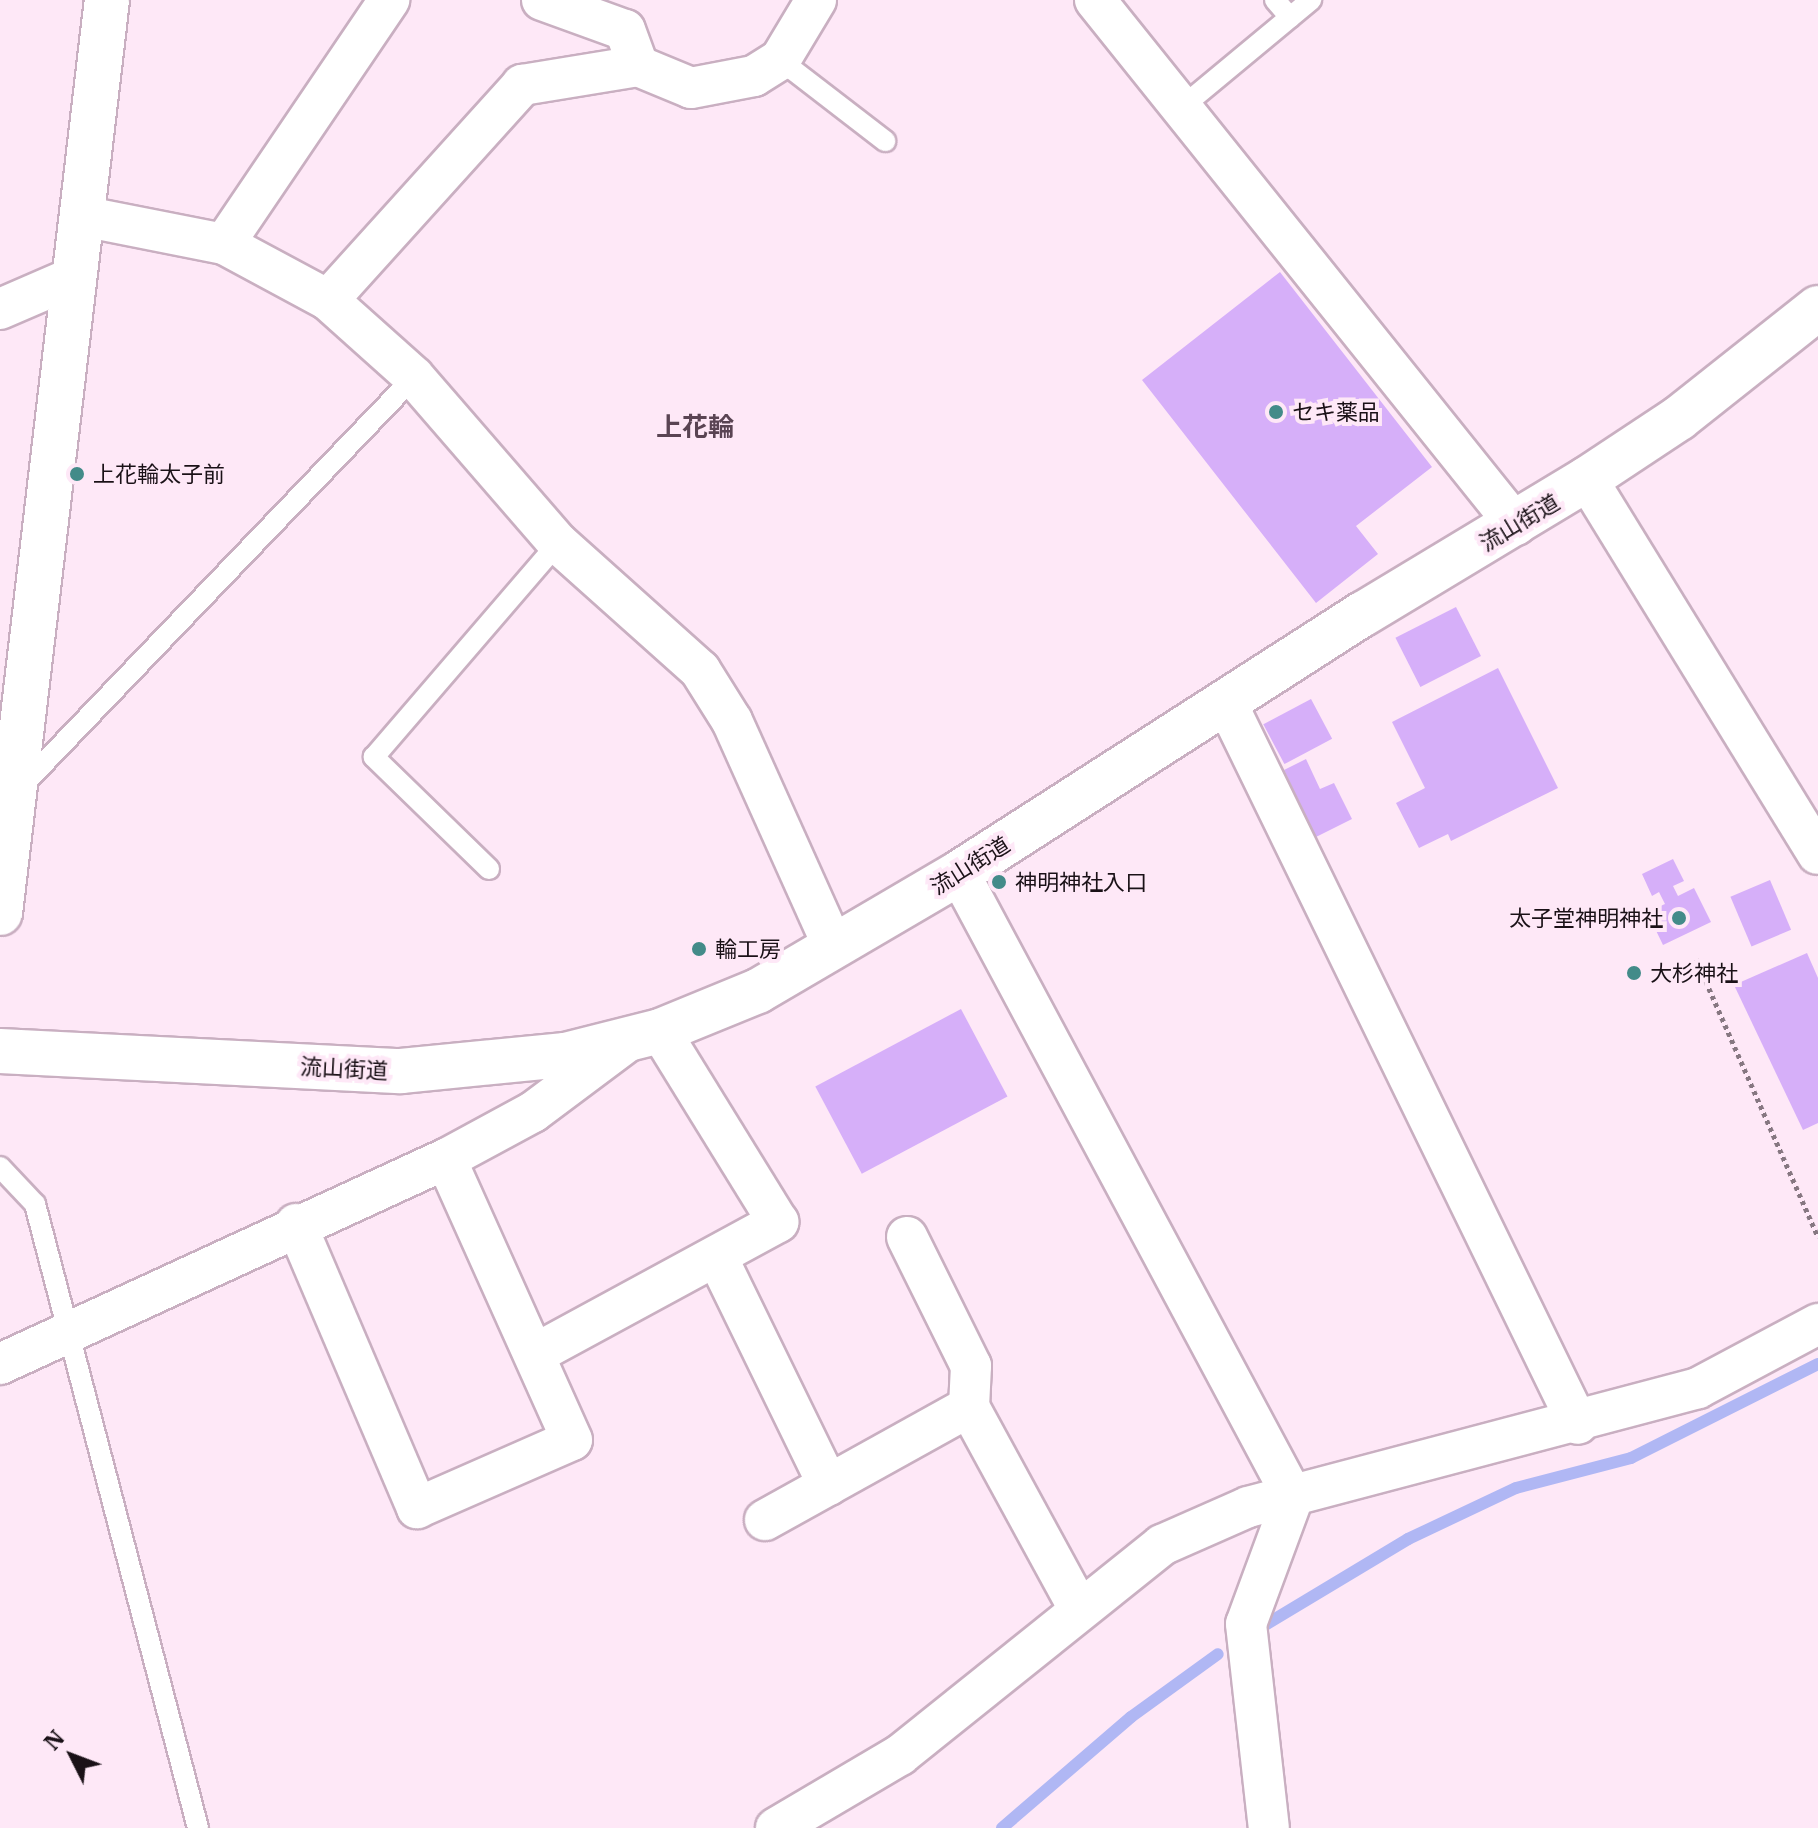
<!DOCTYPE html>
<meta charset="utf-8">
<style>
body{margin:0}
#map{position:relative;width:1818px;height:1828px;overflow:hidden;background:#fee8f7;font-family:"IBM Plex Serif","Noto Sans JP",serif}
div>[style]{position:absolute}
.stream>*{height:12px;margin:-6px;padding:0 6px;transform-origin:6px;border-radius:6px;background:#b0b7f4}
.building>*{inset:0;background:#d6aff9;transform-origin:0 0}
.path>*{height:5px;margin-top:-2.5px;transform-origin:0;background:repeating-linear-gradient(90deg,#867781 0 4px,transparent 0 8px)}
.roads{filter:drop-shadow(2px 0 #c9afc1) drop-shadow(-2px 0 #c9afc1) drop-shadow(0 2px #c9afc1) drop-shadow(0 -2px #c9afc1)}
.service>*{height:20px;margin:-10px;padding:0 10px;transform-origin:10px;border-radius:10px;background:#fff}
.minor>*{height:40px;margin:-20px;padding:0 20px;transform-origin:20px;border-radius:20px;background:#fff}
.tertiary>*{height:44px;margin:-22px;padding:0 22px;transform-origin:22px;border-radius:22px;background:#fff}
.dots>*{width:22px;height:22px;translate:-50% -50%;box-sizing:border-box;border:4px solid #fee8f7;border-radius:50%}
span{translate:-50% -50%;white-space:nowrap;text-align:center;line-height:1.15;-webkit-text-stroke:8px #fee8f7;paint-order:stroke}
.poi-label{font-size:22px;color:#1a1117}
.left{translate:0 -50%;text-align:left}
.right{translate:-100% -50%;text-align:right}
.street-label{font-size:22px;color:#1a1117}
.quarter-label{font-size:26px;color:#5a4453;font-weight:700}
.north{position:absolute;left:32px;top:1716px;width:80px;height:80px;-webkit-text-stroke:6px #fee8f7;paint-order:stroke;rotate:312deg;font-size:22px;font-weight:700;line-height:32px;text-align:center;color:#1a1117}
.north::after{content:'';display:block;margin:auto;width:28px;height:36px;background:#1a1117;clip-path:polygon(50% 0,100% 100%,50% 72%,0 100%)}
</style>
<div id="map">
<div class="stream">
<i style="left:1265px;top:1625px;width:167px;rotate:-31deg"></i>
<i style="left:1408px;top:1539px;width:119px;rotate:-25.3deg"></i>
<i style="left:1516px;top:1488px;width:119px;rotate:-14.6deg"></i>
<i style="left:1631px;top:1458px;width:209px;rotate:-26.7deg"></i>
<i style="left:1002px;top:1828px;width:170px;rotate:-40.7deg"></i>
<i style="left:1131px;top:1717px;width:107px;rotate:-35.9deg"></i>
</div>
<div class="building">
<i style="clip-path:polygon(1280px 272px,1432px 467px,1356px 526px,1378px 554px,1316px 603px,1142px 380px)"></i>
<i style="left:1456px;top:607px;width:55px;height:68px;rotate:63deg"></i>
<i style="clip-path:polygon(1498px 668px,1558px 788px,1451px 841px,1448px 834px,1419px 848px,1396px 803px,1425px 788px,1392px 722px)"></i>
<i style="left:1311px;top:699px;width:45px;height:54px;rotate:62deg"></i>
<i style="clip-path:polygon(1306px 759px,1320px 789px,1334px 783px,1352px 819px,1316px 837px,1284px 770px)"></i>
<i style="clip-path:polygon(1673px 859px,1684px 881px,1673px 886px,1678px 896px,1694px 888px,1711px 922px,1663px 945px,1647px 912px,1665px 904px,1659px 892px,1652px 896px,1642px 874px)"></i>
<i style="left:1770px;top:880px;width:54px;height:43px;rotate:67deg"></i>
<i style="clip-path:polygon(1807px 953px,1818px 978px,1818px 1123px,1803px 1130px,1734px 985px)"></i>
<i style="left:961px;top:1009px;width:99px;height:165px;rotate:62deg"></i>
</div>
<div class="path">
<i style="left:1696px;top:959px;width:304px;rotate:66.3deg"></i>
</div>
<div class="roads">
<div class="service">
<i style="left:1275px;top:0;width:23px;rotate:49deg"></i>
<i style="left:780px;top:60px;width:133px;rotate:37.6deg"></i>
<i style="left:1182px;top:107px;width:168px;rotate:-39.7deg"></i>
<i style="left:21px;top:787px;width:568px;rotate:-46.21deg"></i>
<i style="left:489px;top:869px;width:161px;rotate:-135.8deg"></i>
<i style="left:374px;top:757px;width:282px;rotate:-49.3deg"></i>
<i style="left:0;top:1167px;width:51px;rotate:46.6deg"></i>
<i style="left:35px;top:1204px;width:645px;rotate:75.36deg"></i>
</div>
<div class="minor">
<i style="left:542px;top:0;width:88px;rotate:19.9deg"></i>
<i style="left:625px;top:30px;width:38px;rotate:70deg"></i>
<i style="left:638px;top:66px;width:57px;rotate:22.5deg"></i>
<i style="left:691px;top:88px;width:64px;rotate:-10.8deg"></i>
<i style="left:754px;top:76px;width:31px;rotate:-32deg"></i>
<i style="left:780px;top:60px;width:70px;rotate:-59deg"></i>
<i style="left:1095px;top:0;width:673px;rotate:51.27deg"></i>
<i style="left:82px;top:216px;width:145px;rotate:11.2deg"></i>
<i style="left:224px;top:244px;width:118px;rotate:28.3deg"></i>
<i style="left:328px;top:300px;width:115px;rotate:41.8deg"></i>
<i style="left:414px;top:377px;width:220px;rotate:49.1deg"></i>
<i style="left:558px;top:543px;width:191px;rotate:41.8deg"></i>
<i style="left:700px;top:670px;width:60px;rotate:57.9deg"></i>
<i style="left:732px;top:721px;width:247px;rotate:65.8deg"></i>
<i style="left:224px;top:244px;width:295px;rotate:-55.9deg"></i>
<i style="left:328px;top:300px;width:290px;rotate:-47.9deg"></i>
<i style="left:522px;top:85px;width:118px;rotate:-9.3deg"></i>
<i style="left:0;top:309px;width:81px;rotate:-23.4deg"></i>
<i style="left:1587px;top:479px;width:440px;rotate:58.4deg"></i>
<i style="left:1226px;top:702px;width:803px;rotate:64.01deg"></i>
<i style="left:959px;top:873px;width:708px;rotate:61.84deg"></i>
<i style="left:1293px;top:1497px;width:135px;rotate:110.3deg"></i>
<i style="left:1246px;top:1624px;width:205px;rotate:83.6deg"></i>
<i style="left:296px;top:1224px;width:309px;rotate:66.9deg"></i>
<i style="left:417px;top:1508px;width:169px;rotate:-23.7deg"></i>
<i style="left:572px;top:1440px;width:308px;rotate:-114.2deg"></i>
<i style="left:907px;top:1237px;width:144px;rotate:63.6deg"></i>
<i style="left:971px;top:1366px;width:41px;rotate:92.8deg"></i>
<i style="left:969px;top:1407px;width:230px;rotate:61.4deg"></i>
<i style="left:717px;top:1257px;width:254px;rotate:64deg"></i>
<i style="left:535px;top:1354px;width:277px;rotate:-28.5deg"></i>
<i style="left:778px;top:1222px;width:225px;rotate:-121.7deg"></i>
<i style="left:0;top:1364px;width:491px;rotate:-24.7deg"></i>
<i style="left:446px;top:1159px;width:99px;rotate:-28.4deg"></i>
<i style="left:533px;top:1112px;width:119px;rotate:-36.8deg"></i>
<i style="left:765px;top:1520px;width:233px;rotate:-29deg"></i>
<i style="left:776px;top:1828px;width:144px;rotate:-30.5deg"></i>
<i style="left:900px;top:1755px;width:336px;rotate:-38.7deg"></i>
<i style="left:1162px;top:1545px;width:94px;rotate:-23.8deg"></i>
<i style="left:1248px;top:1507px;width:465px;rotate:-14.8deg"></i>
<i style="left:1698px;top:1388px;width:136px;rotate:-28.1deg"></i>
</div>
<div class="tertiary">
<i style="left:0;top:913px;width:919px;rotate:-83.32deg"></i>
<i style="left:0;top:1051px;width:401px;rotate:2.9deg"></i>
<i style="left:401px;top:1071px;width:165px;rotate:-5.6deg"></i>
<i style="left:565px;top:1055px;width:98px;rotate:-14.2deg"></i>
<i style="left:660px;top:1031px;width:106px;rotate:-22.2deg"></i>
<i style="left:758px;top:991px;width:233px;rotate:-30.4deg"></i>
<i style="left:959px;top:873px;width:480px;rotate:-32.7deg"></i>
<i style="left:1363px;top:614px;width:262px;rotate:-31.1deg"></i>
<i style="left:1587px;top:479px;width:110px;rotate:-33.5deg"></i>
<i style="left:1679px;top:418px;width:177px;rotate:-38.4deg"></i>
</div>
</div>
<div class="dots">
<i style="left:1276px;top:412px;background:#438b89"></i>
<i style="left:77px;top:474px;background:#438b89"></i>
<i style="left:999px;top:882px;background:#438b89"></i>
<i style="left:1679px;top:918px;background:#438b89"></i>
<i style="left:699px;top:949px;background:#438b89"></i>
<i style="left:1634px;top:973px;background:#438b89"></i>
</div>
<div class="poi-label">
<span class="left" style="left:1292px;top:412px">セキ薬品</span>
<span class="left" style="left:93px;top:474px">上花輪太子前</span>
<span class="left" style="left:1015px;top:882px">神明神社入口</span>
<span class="right" style="left:1663px;top:918px">太子堂神明神社</span>
<span class="left" style="left:715px;top:949px">輪工房</span>
<span class="left" style="left:1650px;top:973px">大杉神社</span>
</div>
<div class="street-label">
<span style="left:1519px;top:522px;rotate:-31deg">流山街道</span>
<span style="left:970px;top:865px;rotate:-32deg">流山街道</span>
<span style="left:344px;top:1068px;rotate:3deg">流山街道</span>
</div>
<div class="quarter-label">
<span style="left:695px;top:427px">上花輪</span>
</div>
<div class="north">N</div>
</div>
